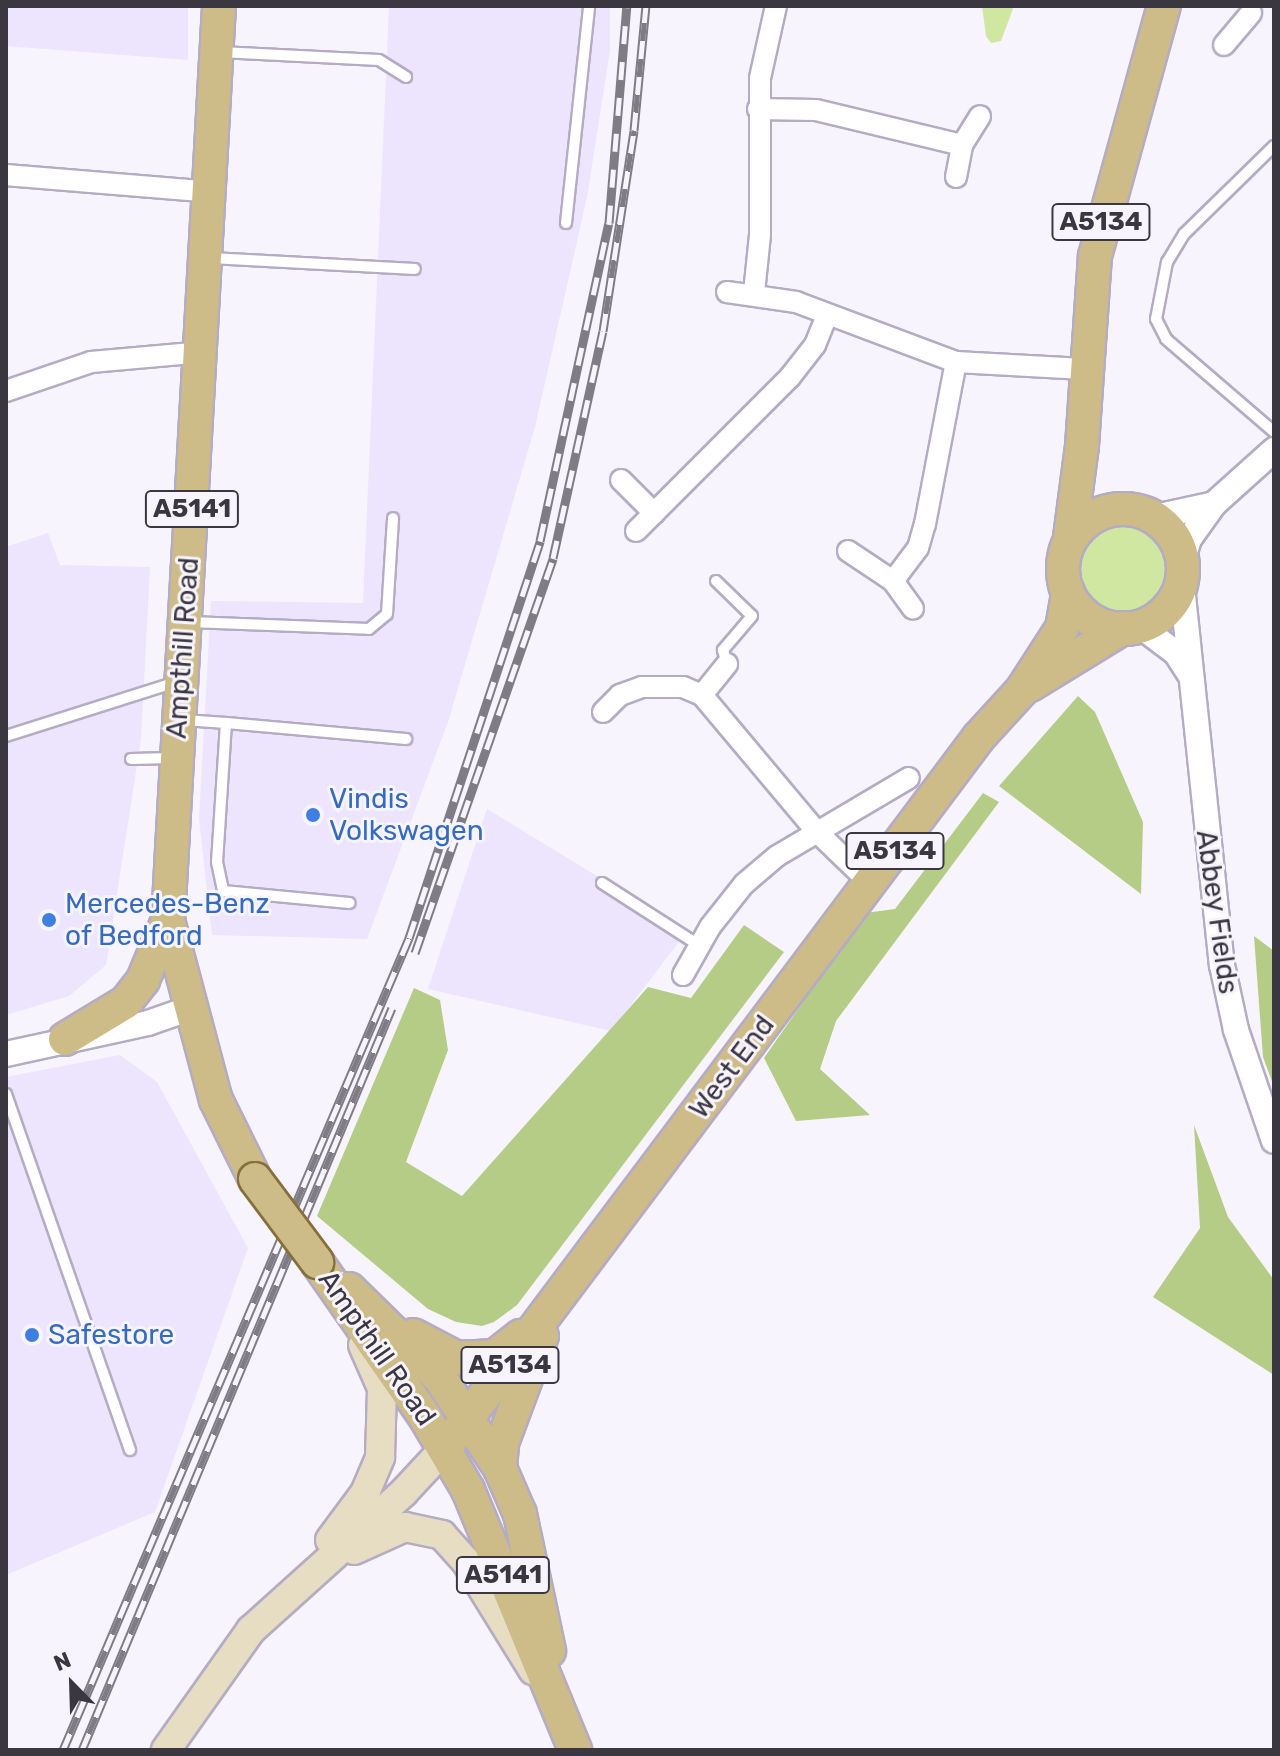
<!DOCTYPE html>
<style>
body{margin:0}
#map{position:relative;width:1280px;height:1756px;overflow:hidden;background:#f7f4fe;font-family:Rubik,sans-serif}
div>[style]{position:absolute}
.built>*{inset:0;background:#ede4fe}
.green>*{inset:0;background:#d0e7a2}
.round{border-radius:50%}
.forest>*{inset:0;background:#b5cc87}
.roads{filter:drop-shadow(2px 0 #b4acc4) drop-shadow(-2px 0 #b4acc4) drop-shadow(0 2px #b4acc4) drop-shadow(0 -2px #b4acc4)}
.service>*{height:10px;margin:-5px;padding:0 5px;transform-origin:5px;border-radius:5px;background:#fff}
.minor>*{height:20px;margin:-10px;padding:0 10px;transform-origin:10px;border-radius:10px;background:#fff}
.tertiary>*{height:24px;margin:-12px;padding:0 12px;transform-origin:12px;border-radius:12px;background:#fff}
.secondary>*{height:28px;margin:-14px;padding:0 14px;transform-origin:14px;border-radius:14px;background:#e7ddc3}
.primary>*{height:32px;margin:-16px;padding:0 16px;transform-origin:16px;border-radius:16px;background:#cebc88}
.primary>.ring{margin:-16px;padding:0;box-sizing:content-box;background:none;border:32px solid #cebc88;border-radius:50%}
.rail>*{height:9px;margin-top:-4.5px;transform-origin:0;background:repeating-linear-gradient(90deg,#f7f4fe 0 18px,#7f7c86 0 36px);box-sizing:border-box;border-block:2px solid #7f7c86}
.bridges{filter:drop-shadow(2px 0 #85703b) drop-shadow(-2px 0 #85703b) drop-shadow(0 2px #85703b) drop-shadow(0 -2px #85703b)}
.primary-bridge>*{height:32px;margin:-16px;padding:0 16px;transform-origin:16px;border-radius:16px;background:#cebc88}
.dots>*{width:22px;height:22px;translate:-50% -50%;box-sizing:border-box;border:4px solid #f7f4fe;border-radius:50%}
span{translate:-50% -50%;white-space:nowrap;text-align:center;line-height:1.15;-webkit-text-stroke:6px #f7f4fe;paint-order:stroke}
.shield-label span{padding:2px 6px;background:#f7f4fe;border:2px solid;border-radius:6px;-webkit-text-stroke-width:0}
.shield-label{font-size:26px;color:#3a3741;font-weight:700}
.street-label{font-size:28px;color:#3a3741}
.shop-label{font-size:28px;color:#366cbe}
.left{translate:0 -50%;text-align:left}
.frame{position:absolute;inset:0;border:8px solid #3a3741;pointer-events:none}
.north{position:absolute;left:32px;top:1644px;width:80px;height:80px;-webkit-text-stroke:6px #f7f4fe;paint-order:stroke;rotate:337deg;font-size:22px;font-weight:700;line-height:32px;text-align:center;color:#3a3741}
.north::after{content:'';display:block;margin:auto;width:28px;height:36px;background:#3a3741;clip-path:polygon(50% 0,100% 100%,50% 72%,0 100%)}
</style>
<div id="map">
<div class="built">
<i style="clip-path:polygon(6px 6px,188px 6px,188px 60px,6px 46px)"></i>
<i style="clip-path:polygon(389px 6px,610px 6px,610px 51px,587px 197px,535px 427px,448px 722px,367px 939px,212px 935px,199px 819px,211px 601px,363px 603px)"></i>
<i style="clip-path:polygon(48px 533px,60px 565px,150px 567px,141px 739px,106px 965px,69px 996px,6px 1015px,6px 547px)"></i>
<i style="clip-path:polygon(487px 809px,687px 931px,611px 1031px,428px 989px)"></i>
<i style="clip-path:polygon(120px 1055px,157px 1082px,248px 1248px,155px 1512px,6px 1575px,6px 1077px)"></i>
</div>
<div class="green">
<i style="clip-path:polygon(982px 6px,1014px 6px,1001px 41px,991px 43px,986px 36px)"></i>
<i class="round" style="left:1078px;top:525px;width:88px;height:88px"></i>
</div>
<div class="forest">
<i style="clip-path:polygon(1078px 696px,1095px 712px,1143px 822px,1141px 894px,999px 786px)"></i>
<i style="clip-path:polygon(983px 793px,999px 802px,836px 1021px,820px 1069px,870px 1115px,796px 1121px,764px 1058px,865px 913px,895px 909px)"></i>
<i style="clip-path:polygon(744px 925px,784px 952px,517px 1305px,494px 1322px,482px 1326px,456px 1322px,428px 1309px,317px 1216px,414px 988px,440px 1000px,448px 1050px,406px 1162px,462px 1196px,648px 987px,691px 998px)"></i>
<i style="clip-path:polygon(1254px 936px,1274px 951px,1274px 1087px,1263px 1057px)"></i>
<i style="clip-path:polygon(1194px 1125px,1228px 1217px,1274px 1280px,1274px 1375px,1153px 1297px,1200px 1228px)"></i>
</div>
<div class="roads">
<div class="service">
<i style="left:220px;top:52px;width:159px;rotate:2.9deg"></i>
<i style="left:379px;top:60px;width:32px;rotate:32deg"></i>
<i style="left:1274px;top:146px;width:126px;rotate:135.6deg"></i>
<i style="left:1184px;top:234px;width:33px;rotate:121deg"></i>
<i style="left:1167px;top:262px;width:58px;rotate:100.9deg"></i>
<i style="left:1156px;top:319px;width:22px;rotate:63deg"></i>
<i style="left:1166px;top:339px;width:143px;rotate:40.7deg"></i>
<i style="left:566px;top:223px;width:218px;rotate:-83.9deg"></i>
<i style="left:211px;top:258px;width:204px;rotate:3.1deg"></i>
<i style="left:716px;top:581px;width:50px;rotate:44.2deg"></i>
<i style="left:752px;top:616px;width:45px;rotate:130.5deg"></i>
<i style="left:723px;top:650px;width:15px;rotate:74deg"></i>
<i style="left:190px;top:622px;width:179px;rotate:2.2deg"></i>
<i style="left:369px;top:629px;width:23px;rotate:-40deg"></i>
<i style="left:387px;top:614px;width:96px;rotate:-86.4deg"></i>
<i style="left:184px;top:720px;width:42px;rotate:4.1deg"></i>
<i style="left:226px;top:723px;width:139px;rotate:93.7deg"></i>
<i style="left:217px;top:862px;width:30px;rotate:78deg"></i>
<i style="left:223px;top:891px;width:127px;rotate:5.4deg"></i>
<i style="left:226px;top:723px;width:181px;rotate:5.1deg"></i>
<i style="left:6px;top:736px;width:182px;rotate:-17.6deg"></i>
<i style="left:131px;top:759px;width:42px;rotate:-1.4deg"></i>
<i style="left:602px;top:883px;width:117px;rotate:32.7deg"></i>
<i style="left:6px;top:1094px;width:377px;rotate:70.8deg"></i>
</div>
<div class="minor">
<i style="left:1224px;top:45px;width:42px;rotate:-49.8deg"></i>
<i style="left:758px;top:109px;width:58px;rotate:1deg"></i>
<i style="left:816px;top:110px;width:150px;rotate:13.5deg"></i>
<i style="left:6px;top:175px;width:207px;rotate:4.7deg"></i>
<i style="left:956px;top:177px;width:33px;rotate:-79deg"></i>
<i style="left:962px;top:145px;width:34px;rotate:-58deg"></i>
<i style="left:727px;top:292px;width:70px;rotate:8.2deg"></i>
<i style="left:796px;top:302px;width:171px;rotate:20.6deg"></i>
<i style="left:956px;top:362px;width:128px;rotate:3.1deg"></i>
<i style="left:754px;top:293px;width:58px;rotate:-84.1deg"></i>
<i style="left:760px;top:235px;width:157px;rotate:-90deg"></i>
<i style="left:760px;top:78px;width:74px;rotate:-77.5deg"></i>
<i style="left:6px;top:391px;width:90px;rotate:-18.8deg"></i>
<i style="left:91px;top:362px;width:113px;rotate:-5.1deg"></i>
<i style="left:621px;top:480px;width:47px;rotate:45deg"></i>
<i style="left:636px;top:531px;width:218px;rotate:-45deg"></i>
<i style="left:790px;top:377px;width:41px;rotate:-52deg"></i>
<i style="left:815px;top:345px;width:32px;rotate:-68deg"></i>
<i style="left:848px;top:551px;width:54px;rotate:33.7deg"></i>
<i style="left:893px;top:581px;width:34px;rotate:54deg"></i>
<i style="left:893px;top:581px;width:41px;rotate:-52.9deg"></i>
<i style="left:918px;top:548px;width:25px;rotate:-74deg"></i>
<i style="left:925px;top:524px;width:165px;rotate:-79.2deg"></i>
<i style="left:702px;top:695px;width:40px;rotate:-51deg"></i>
<i style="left:603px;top:712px;width:24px;rotate:-45deg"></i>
<i style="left:620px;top:695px;width:23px;rotate:-20deg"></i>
<i style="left:642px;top:687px;width:41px"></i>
<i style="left:683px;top:687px;width:21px;rotate:23deg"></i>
<i style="left:702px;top:695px;width:179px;rotate:50deg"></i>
<i style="left:817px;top:832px;width:75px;rotate:43.9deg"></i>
<i style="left:683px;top:975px;width:55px;rotate:-60.6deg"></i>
<i style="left:710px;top:927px;width:55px;rotate:-51.7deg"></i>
<i style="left:744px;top:884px;width:43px;rotate:-40.3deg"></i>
<i style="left:777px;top:856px;width:153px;rotate:-30.6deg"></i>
</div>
<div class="tertiary">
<i style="left:1155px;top:517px;width:60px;rotate:-12.4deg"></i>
<i style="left:1182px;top:561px;width:23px;rotate:-72deg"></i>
<i style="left:1189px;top:539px;width:43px;rotate:-54.5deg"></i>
<i style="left:1214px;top:504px;width:81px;rotate:-42deg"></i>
<i style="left:1182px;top:586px;width:381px;rotate:84deg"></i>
<i style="left:1222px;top:965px;width:66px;rotate:77.8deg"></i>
<i style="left:1236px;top:1030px;width:117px;rotate:71.1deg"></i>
<i style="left:1140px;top:626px;width:45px;rotate:36.9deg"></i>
<i style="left:1176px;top:653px;width:24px;rotate:57deg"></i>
<i style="left:6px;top:1054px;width:145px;rotate:-12.3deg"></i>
<i style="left:148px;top:1023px;width:42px;rotate:-19.3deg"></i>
</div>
<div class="secondary">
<i style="left:330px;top:1540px;width:59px;rotate:-53.3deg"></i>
<i style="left:365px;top:1493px;width:39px;rotate:-67deg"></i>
<i style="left:380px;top:1457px;width:69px;rotate:-88.3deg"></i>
<i style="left:382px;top:1388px;width:47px;rotate:-113.8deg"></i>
<i style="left:354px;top:1550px;width:56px;rotate:-24.3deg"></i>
<i style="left:405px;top:1527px;width:38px;rotate:12deg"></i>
<i style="left:442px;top:1535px;width:38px;rotate:48deg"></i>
<i style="left:467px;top:1563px;width:126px;rotate:58.3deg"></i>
<i style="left:166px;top:1750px;width:147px;rotate:-54.7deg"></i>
<i style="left:251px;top:1630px;width:205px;rotate:-42deg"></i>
<i style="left:403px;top:1493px;width:62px;rotate:-47deg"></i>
</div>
<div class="primary">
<i style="left:219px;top:6px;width:915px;rotate:93.19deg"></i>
<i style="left:168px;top:920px;width:186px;rotate:75.1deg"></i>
<i style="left:216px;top:1100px;width:88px;rotate:63.7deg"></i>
<i class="ring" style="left:1063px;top:509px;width:88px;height:88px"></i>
<i style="left:1070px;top:537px;width:92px;rotate:-82.5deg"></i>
<i style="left:1082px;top:446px;width:190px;rotate:-86.1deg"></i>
<i style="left:1095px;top:256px;width:259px;rotate:-74.6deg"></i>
<i style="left:1030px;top:685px;width:109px;rotate:-31.5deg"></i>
<i style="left:65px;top:1039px;width:71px;rotate:-31.2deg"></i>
<i style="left:126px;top:1002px;width:28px;rotate:-52deg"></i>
<i style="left:143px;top:980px;width:65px;rotate:-67.4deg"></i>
<i style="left:317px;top:1262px;width:189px;rotate:55.1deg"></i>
<i style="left:425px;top:1417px;width:85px;rotate:59.5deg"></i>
<i style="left:468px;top:1490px;width:281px;rotate:67.6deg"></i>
<i style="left:349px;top:1289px;width:127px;rotate:44.4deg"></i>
<i style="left:440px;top:1378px;width:108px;rotate:56.3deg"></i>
<i style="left:500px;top:1468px;width:50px;rotate:66.5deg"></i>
<i style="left:520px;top:1514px;width:140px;rotate:78deg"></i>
<i style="left:413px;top:1335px;width:50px;rotate:27.6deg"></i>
<i style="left:457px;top:1358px;width:38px;rotate:-3deg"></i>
<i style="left:495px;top:1356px;width:33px;rotate:-38deg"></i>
<i style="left:445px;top:1448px;width:889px;rotate:-53.09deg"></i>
<i style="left:979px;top:737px;width:64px;rotate:-47.5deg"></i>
<i style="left:1022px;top:690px;width:74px;rotate:-57.2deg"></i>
<i style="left:1062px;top:628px;width:36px;rotate:-80deg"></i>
<i style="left:500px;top:1468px;width:25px;rotate:-85deg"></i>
<i style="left:502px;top:1443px;width:114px;rotate:-69.5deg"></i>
</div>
</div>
<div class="rail">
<i style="left:415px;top:953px;width:418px;rotate:-70.7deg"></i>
<i style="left:553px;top:558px;width:232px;rotate:-77.6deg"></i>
<i style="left:603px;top:331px;width:203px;rotate:-81.2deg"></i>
<i style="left:634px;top:130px;width:125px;rotate:-84.5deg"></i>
<i style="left:63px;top:1750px;width:883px;rotate:-66.92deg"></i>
<i style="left:409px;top:938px;width:418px;rotate:-71.7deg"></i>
<i style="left:540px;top:541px;width:325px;rotate:-77.8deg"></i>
<i style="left:609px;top:223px;width:218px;rotate:-85.3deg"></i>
<i style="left:82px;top:1750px;width:804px;rotate:-67.33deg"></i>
</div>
<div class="bridges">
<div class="primary-bridge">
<i style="left:255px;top:1179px;width:104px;rotate:53.2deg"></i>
</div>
</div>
<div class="dots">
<i style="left:313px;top:815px;background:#3f7fe0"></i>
<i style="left:49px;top:920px;background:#3f7fe0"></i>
<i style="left:32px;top:1335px;background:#3f7fe0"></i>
</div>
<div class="shield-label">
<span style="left:1101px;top:222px">A5134</span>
<span style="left:192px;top:509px">A5141</span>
<span style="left:895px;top:851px">A5134</span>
<span style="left:510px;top:1365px">A5134</span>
<span style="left:503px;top:1575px">A5141</span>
</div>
<div class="street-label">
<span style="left:183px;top:648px;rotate:-86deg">Ampthill Road</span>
<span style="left:1217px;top:912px;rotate:82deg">Abbey Fields</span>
<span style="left:732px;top:1067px;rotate:-53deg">West End</span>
<span style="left:377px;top:1348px;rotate:55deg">Ampthill Road</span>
</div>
<div class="shop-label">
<span class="left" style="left:329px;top:815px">Vindis<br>Volkswagen</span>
<span class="left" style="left:65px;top:920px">Mercedes-Benz<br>of Bedford</span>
<span class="left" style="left:48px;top:1335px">Safestore</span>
</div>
<div class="frame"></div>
<div class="north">N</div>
</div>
